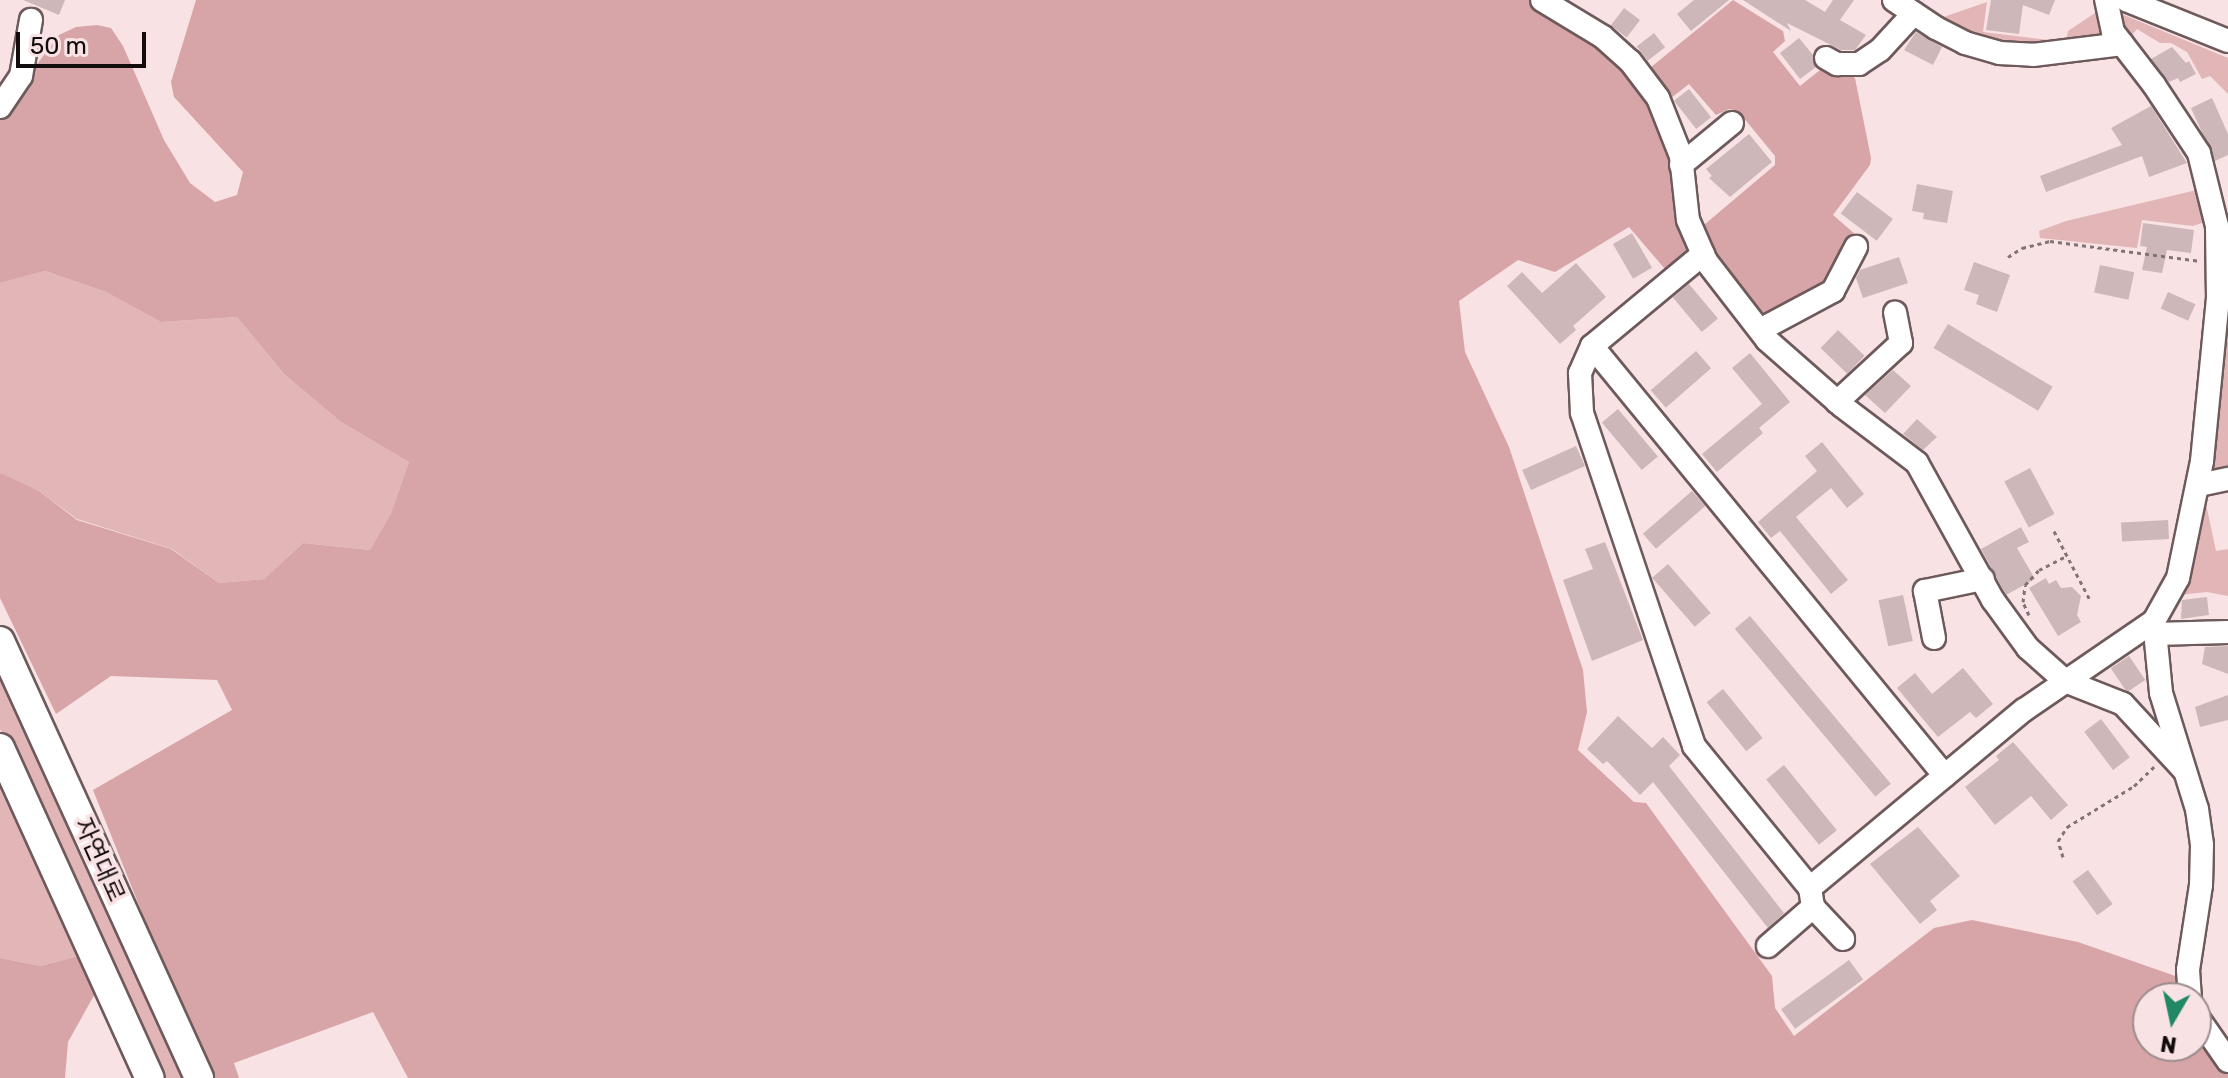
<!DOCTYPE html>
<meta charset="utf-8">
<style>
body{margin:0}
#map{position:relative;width:2228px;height:1078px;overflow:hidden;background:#f9e2e3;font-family:Rubik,"Noto Sans KR",sans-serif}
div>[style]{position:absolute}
.green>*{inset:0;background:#e2b5b7}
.forest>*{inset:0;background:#d7a4a7}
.building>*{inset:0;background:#cdb7b8;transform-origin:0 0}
.path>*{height:3px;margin-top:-1.5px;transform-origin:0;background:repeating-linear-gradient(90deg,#827374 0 4px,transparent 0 8px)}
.roads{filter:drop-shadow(2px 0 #6e5a5b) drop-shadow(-2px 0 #6e5a5b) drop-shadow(0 2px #6e5a5b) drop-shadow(0 -2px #6e5a5b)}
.minor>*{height:22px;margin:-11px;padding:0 11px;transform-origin:11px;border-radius:11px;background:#fff}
.major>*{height:28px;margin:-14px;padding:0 14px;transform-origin:14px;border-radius:14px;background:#fff}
span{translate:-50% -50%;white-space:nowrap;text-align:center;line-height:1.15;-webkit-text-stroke:7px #f9e2e3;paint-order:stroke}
.street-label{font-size:24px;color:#130c0c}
.north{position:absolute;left:2132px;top:982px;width:80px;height:80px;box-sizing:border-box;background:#f9e2e3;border:2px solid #9d8c8d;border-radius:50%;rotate:189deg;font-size:22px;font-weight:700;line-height:32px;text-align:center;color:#130c0c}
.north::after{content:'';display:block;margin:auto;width:28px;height:36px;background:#208864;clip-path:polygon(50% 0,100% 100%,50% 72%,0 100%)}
.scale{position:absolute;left:16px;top:32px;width:130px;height:36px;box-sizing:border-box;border:4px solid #130c0c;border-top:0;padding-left:10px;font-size:24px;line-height:28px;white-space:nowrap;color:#130c0c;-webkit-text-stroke:6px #f9e2e3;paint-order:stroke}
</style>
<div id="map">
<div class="green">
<i style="clip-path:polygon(1987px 2px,1983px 32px,2066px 42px,2068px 31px,2101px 9px,2105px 29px,2102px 40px,2025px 51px,1932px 21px)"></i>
<i style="clip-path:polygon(2119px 13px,2228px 58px,2228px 94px,2210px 76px,2202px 79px,2187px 52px,2171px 43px,2160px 43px,2137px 29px,2126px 42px)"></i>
<i style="clip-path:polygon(2205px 188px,2205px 222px,2193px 226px,2142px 220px,2137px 248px,2040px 238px,2039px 231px,2066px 221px)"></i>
<i style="clip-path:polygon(45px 271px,106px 292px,161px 322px,237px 317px,285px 375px,341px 422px,409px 462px,391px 513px,370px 550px,303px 543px,264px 579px,219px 583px,172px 549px,77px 519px,39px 491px,6px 478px,0 473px,0 283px)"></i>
<i style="clip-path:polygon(2220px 327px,2228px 328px,2228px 475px,2207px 479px)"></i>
<i style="clip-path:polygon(2203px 490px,2216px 551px,2228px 549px,2228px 596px,2207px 592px,2179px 595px)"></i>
<i style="clip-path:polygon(0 662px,189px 1078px,158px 1078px,87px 923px,0 729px)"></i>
<i style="clip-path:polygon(0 770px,82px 955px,41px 966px,0 958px)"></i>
</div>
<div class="forest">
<i style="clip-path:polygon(196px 0,1533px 0,1601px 43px,1654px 101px,1695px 246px,1665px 269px,1629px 227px,1555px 272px,1518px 260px,1459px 301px,1465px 352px,1509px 447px,1583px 670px,1587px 712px,1578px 750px,1634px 802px,1646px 803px,1772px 976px,1775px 1008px,1794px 1036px,1934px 928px,1972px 920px,2078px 942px,2181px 978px,2184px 998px,2148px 998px,2148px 1046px,2196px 1046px,2196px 1027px,2228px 1072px,2228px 1078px,408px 1078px,373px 1012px,234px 1063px,239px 1078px,208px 1078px,93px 790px,232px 710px,217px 680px,111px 676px,56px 714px,0 598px,0 473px,39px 491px,77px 520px,171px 549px,219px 583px,264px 579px,303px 543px,370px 550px,391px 513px,409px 462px,341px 422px,285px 375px,237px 317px,161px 322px,106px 292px,45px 271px,0 283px,0 113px,59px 35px,76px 27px,97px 25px,111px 28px,123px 46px,164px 140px,190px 183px,215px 202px,237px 195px,243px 172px,174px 97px,171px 82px)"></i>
<i style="clip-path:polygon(1733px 0,1783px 31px,1785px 41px,1773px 52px,1800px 86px,1825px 66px,1847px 71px,1855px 78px,1871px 158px,1870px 165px,1833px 215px,1856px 235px,1834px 281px,1759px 321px,1698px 230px,1775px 165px,1775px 156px,1738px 111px,1729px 109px,1716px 115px,1689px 84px,1666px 102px,1650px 68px)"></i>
<i style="clip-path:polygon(82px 955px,97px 990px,68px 1042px,65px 1078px,0 1078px,0 958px,41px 966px)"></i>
</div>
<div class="building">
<i style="clip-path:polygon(23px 0,65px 0,59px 15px)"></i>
<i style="clip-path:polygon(1694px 0,1729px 0,1691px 31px,1677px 14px)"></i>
<i style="clip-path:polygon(1743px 0,1805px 0,1825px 12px,1833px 0,1854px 0,1840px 20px,1866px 35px,1855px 50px,1841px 50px,1787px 23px,1791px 31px)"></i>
<i style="clip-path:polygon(1991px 0,2055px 0,2049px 15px,2023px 5px,2019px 34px,1986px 30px)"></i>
<i style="left:1624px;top:8px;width:20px;height:22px;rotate:37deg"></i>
<i style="clip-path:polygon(1916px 32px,1942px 47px,1933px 65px,1904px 50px)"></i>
<i style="left:1654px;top:33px;width:18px;height:22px;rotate:52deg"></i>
<i style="clip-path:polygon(1799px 38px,1813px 55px,1816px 67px,1800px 79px,1780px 53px)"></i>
<i style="clip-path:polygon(2172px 47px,2186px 63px,2189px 61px,2196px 74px,2180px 82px,2178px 78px,2169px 82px,2151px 59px)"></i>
<i style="left:1689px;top:89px;width:36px;height:19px;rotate:52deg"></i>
<i style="clip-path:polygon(2212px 98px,2228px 134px,2228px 155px,2215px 161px,2191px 108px)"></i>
<i style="clip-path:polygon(2151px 106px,2187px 163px,2149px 177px,2142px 156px,2046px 192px,2040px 176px,2122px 145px,2111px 128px)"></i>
<i style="clip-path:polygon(1749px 134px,1772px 162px,1730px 197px,1709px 178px,1712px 176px,1706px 169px)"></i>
<i style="clip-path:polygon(1917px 184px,1953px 191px,1947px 223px,1923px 219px,1924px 213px,1912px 211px)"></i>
<i style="left:1857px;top:192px;width:45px;height:27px;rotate:37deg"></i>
<i style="clip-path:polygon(2143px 223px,2194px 230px,2191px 253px,2167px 250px,2162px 273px,2142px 270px,2147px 247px,2140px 246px)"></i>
<i style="left:1632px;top:233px;width:40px;height:22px;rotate:60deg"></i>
<i style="clip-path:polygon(1899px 257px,1908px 283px,1863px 298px,1856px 278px,1860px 270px)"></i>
<i style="clip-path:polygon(1974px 262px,2010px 275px,1997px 312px,1976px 304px,1979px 295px,1964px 290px)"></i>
<i style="clip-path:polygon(1576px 263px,1606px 297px,1573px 326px,1576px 330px,1560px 344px,1507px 286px,1522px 272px,1542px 293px)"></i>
<i style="left:2100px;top:265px;width:35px;height:28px;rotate:12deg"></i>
<i style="left:1689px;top:284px;width:45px;height:21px;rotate:50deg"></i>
<i style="left:2168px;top:292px;width:30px;height:18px;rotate:24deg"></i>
<i style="left:1948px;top:324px;width:122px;height:28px;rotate:31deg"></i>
<i style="left:1838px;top:330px;width:37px;height:25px;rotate:44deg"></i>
<i style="left:1696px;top:351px;width:23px;height:60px;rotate:49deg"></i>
<i style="clip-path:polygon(1750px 353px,1790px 402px,1759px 428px,1763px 433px,1717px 472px,1702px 454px,1762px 404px,1732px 368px)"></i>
<i style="clip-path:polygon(1893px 370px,1911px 386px,1885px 413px,1865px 395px)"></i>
<i style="left:1618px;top:409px;width:62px;height:21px;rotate:50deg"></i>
<i style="clip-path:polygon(1917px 419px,1937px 437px,1923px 450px,1903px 434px)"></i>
<i style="clip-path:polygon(1822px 442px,1864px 494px,1847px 508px,1831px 488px,1796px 517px,1848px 580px,1831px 594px,1780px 531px,1771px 538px,1758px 522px,1817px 471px,1805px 456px)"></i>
<i style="left:1576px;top:446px;width:22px;height:59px;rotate:66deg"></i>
<i style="left:2030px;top:468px;width:52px;height:29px;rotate:62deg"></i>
<i style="left:1692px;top:491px;width:20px;height:65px;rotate:49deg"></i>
<i style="left:2168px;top:520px;width:19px;height:47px;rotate:87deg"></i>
<i style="clip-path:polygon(2021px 527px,2029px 542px,2017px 548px,2035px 579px,2006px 595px,1981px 549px)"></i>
<i style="clip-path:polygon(1605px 542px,1643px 640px,1592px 661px,1563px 580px,1593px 569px,1585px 549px)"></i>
<i style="left:1668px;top:564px;width:65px;height:21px;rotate:49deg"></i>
<i style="clip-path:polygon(2046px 578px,2049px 584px,2056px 580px,2061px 588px,2072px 587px,2081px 596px,2077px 615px,2081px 622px,2058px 636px,2029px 588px)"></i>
<i style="left:1903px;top:595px;width:47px;height:25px;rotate:78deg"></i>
<i style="clip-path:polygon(2207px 597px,2209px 615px,2181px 619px,2182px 600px)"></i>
<i style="left:1750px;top:616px;width:219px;height:20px;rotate:50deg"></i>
<i style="clip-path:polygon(2228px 646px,2228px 674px,2202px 664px,2205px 647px)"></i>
<i style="left:2129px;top:656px;width:29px;height:22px;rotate:56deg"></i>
<i style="clip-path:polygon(1963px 668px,1993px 704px,1976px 718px,1970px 712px,1938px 737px,1897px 688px,1915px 673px,1932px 694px)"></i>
<i style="left:1723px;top:689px;width:63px;height:21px;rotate:51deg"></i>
<i style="clip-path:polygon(2228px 695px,2228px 720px,2200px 727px,2195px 707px)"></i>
<i style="clip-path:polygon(1618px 716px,1652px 748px,1663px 737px,1680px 755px,1669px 766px,1784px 913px,1768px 928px,1653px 782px,1640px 795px,1607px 761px,1603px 764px,1587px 749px)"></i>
<i style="left:2101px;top:719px;width:48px;height:21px;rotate:53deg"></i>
<i style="clip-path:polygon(2013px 742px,2068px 805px,2051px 820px,2031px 796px,1995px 825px,1965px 787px,1999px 760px,1996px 756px)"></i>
<i style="left:1784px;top:765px;width:84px;height:23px;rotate:51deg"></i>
<i style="clip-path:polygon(1918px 827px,1960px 876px,1930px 901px,1937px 910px,1920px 924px,1870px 864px)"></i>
<i style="left:2088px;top:870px;width:42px;height:19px;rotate:54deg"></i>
<i style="left:1849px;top:960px;width:24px;height:84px;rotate:54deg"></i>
</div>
<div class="path">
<i style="left:2008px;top:257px;width:17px;rotate:-33deg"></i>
<i style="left:2022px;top:248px;width:29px;rotate:-14deg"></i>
<i style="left:2050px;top:241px;width:150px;rotate:7.6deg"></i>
<i style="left:2054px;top:531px;width:76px;rotate:62.4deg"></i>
<i style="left:2029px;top:615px;width:14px;rotate:-115deg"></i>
<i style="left:2023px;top:602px;width:17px;rotate:-83deg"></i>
<i style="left:2025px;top:585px;width:21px;rotate:-47deg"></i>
<i style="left:2039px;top:570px;width:31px;rotate:-27deg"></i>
<i style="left:2063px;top:857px;width:17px;rotate:-107deg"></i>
<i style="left:2058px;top:841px;width:17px;rotate:-57deg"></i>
<i style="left:2067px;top:827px;width:79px;rotate:-31.5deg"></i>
<i style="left:2134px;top:786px;width:28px;rotate:-44deg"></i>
</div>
<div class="roads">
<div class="minor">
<i style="left:1542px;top:0;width:71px;rotate:31.2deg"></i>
<i style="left:1603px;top:37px;width:36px;rotate:42deg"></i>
<i style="left:1630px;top:61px;width:46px;rotate:52.9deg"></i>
<i style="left:1658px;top:98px;width:62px;rotate:68.4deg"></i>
<i style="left:1681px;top:156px;width:64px;rotate:83.8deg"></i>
<i style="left:1688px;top:220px;width:45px;rotate:66.3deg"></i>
<i style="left:1706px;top:261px;width:100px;rotate:52.3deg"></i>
<i style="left:1767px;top:340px;width:100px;rotate:41.3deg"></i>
<i style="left:1842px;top:406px;width:94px;rotate:37.2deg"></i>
<i style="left:1917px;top:463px;width:157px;rotate:61deg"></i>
<i style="left:1993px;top:600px;width:59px;rotate:53.9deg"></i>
<i style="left:2028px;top:648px;width:50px;rotate:41.7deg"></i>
<i style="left:2065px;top:681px;width:62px;rotate:21.6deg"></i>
<i style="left:2123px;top:704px;width:90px;rotate:47.3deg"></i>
<i style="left:1894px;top:0;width:50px;rotate:33.7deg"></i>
<i style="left:1936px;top:28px;width:33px;rotate:27deg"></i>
<i style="left:1965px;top:43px;width:35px;rotate:16deg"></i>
<i style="left:1999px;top:53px;width:34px;rotate:3deg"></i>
<i style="left:2033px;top:55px;width:90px;rotate:-7deg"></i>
<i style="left:2126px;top:0;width:110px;rotate:21.9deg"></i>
<i style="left:1826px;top:58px;width:13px;rotate:29deg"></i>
<i style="left:1837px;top:64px;width:22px"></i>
<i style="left:1859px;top:64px;width:25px;rotate:-34deg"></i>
<i style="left:1880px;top:50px;width:50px;rotate:-47.4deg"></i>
<i style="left:0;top:107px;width:37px;rotate:-56deg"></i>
<i style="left:21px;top:76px;width:57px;rotate:-79.9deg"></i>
<i style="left:1681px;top:165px;width:66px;rotate:-39.5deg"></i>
<i style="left:1703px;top:254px;width:144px;rotate:140.3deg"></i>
<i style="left:1592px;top:346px;width:30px;rotate:114deg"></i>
<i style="left:1580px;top:373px;width:40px;rotate:87.1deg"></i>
<i style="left:1582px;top:413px;width:351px;rotate:71.4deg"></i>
<i style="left:1694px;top:746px;width:183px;rotate:50.8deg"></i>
<i style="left:1810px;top:888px;width:19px;rotate:81deg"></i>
<i style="left:1813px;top:907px;width:44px;rotate:46.8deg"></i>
<i style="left:1760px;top:330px;width:83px;rotate:-28.1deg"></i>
<i style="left:1833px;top:291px;width:50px;rotate:-62.4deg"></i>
<i style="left:1592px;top:346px;width:556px;rotate:50.62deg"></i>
<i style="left:1837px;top:402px;width:87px;rotate:-42.7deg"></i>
<i style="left:1901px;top:343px;width:31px;rotate:-101deg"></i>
<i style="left:2199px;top:485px;width:30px;rotate:-12deg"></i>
<i style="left:2154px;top:621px;width:72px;rotate:84.4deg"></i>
<i style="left:2161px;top:693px;width:121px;rotate:72.8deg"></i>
<i style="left:2197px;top:809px;width:36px;rotate:82deg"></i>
<i style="left:2202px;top:845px;width:40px;rotate:91.4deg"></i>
<i style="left:2201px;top:885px;width:86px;rotate:98.7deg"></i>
<i style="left:2188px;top:970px;width:28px;rotate:86deg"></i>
<i style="left:2155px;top:634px;width:73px;rotate:-1.6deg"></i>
<i style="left:1934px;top:638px;width:48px;rotate:-100.8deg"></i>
<i style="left:1925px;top:591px;width:59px;rotate:-11.7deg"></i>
<i style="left:1810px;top:888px;width:278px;rotate:-39.8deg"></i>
<i style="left:2024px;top:710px;width:158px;rotate:-34.4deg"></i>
<i style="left:2154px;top:621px;width:49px;rotate:-60.8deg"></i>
<i style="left:2178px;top:578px;width:119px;rotate:-78.4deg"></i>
<i style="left:2202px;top:461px;width:163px;rotate:-84.4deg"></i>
<i style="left:2218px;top:299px;width:73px;rotate:-90.8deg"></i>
<i style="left:2217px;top:226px;width:75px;rotate:-103.9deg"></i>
<i style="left:2199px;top:153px;width:82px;rotate:-123.5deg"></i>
<i style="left:2154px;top:85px;width:67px;rotate:-127.7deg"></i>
<i style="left:2113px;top:32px;width:33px;rotate:-102deg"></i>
<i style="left:1768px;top:946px;width:60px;rotate:-40.9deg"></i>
<i style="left:2196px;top:1015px;width:56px;rotate:55.2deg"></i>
</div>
<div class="major">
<i style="left:0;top:641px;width:480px;rotate:65.5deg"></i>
<i style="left:0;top:748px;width:362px;rotate:65.6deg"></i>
</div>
</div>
<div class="street-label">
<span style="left:99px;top:860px;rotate:66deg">자연대로</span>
</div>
<div class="north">N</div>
<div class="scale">50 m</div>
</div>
